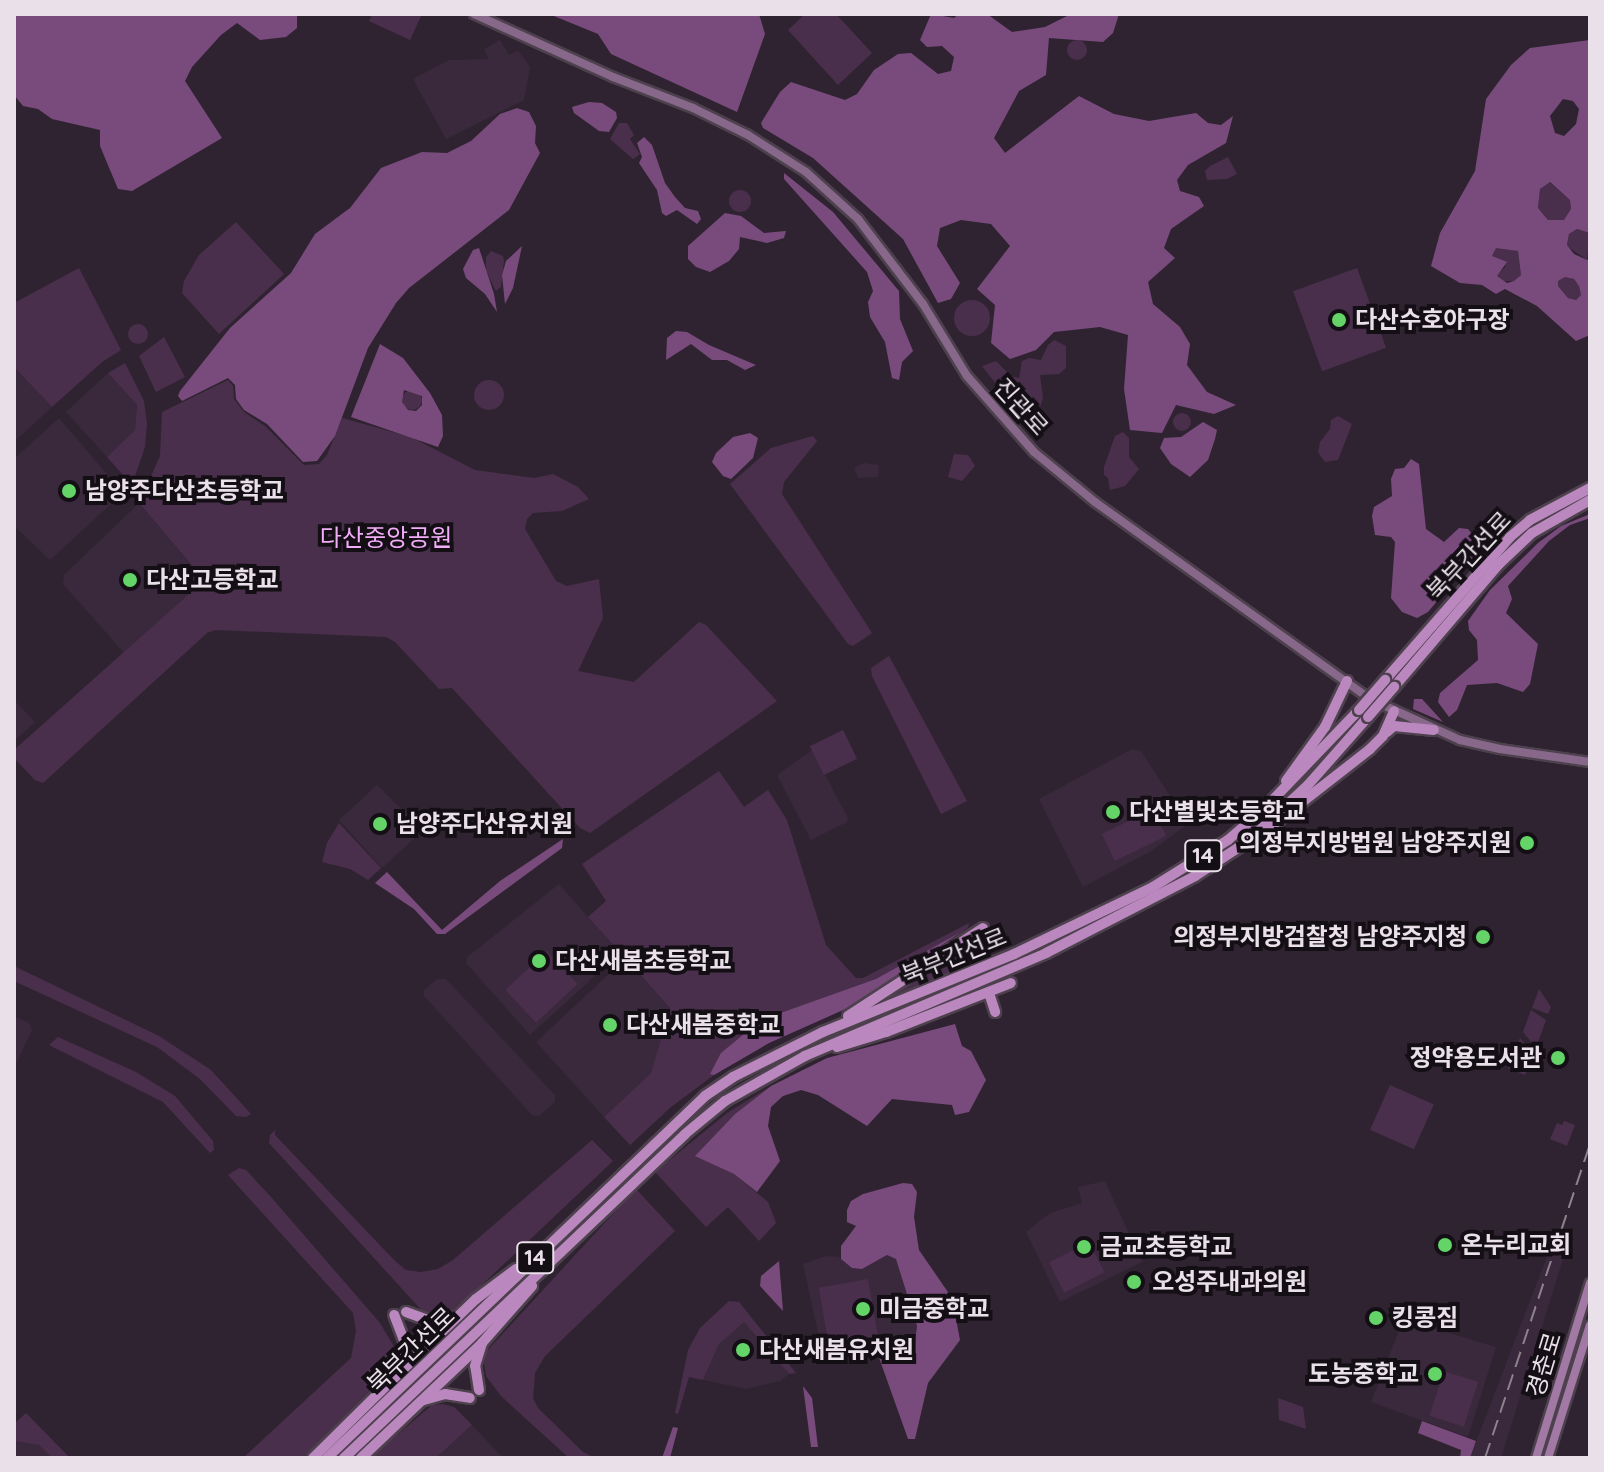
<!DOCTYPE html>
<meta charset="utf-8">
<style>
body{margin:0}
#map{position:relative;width:1604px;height:1472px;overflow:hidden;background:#302331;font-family:Quicksand,"Noto Sans KR",sans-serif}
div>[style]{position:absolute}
.built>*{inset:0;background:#3a283c}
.green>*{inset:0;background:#492f4b;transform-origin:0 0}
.round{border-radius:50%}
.forest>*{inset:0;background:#794b7d}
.roads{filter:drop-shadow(2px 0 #4e414e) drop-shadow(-2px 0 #4e414e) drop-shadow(0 2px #4e414e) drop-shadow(0 -2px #4e414e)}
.secondary>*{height:8px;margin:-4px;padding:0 4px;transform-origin:4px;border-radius:4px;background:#88688a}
.primary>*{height:8px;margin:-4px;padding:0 4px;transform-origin:4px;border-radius:4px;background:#a279a5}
.highway>*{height:10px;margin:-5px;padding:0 5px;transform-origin:5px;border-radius:5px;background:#ba88be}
.rail>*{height:2px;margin-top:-1px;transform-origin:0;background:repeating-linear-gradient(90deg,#8d828e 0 16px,transparent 0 24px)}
.bridges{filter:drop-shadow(2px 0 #4e414e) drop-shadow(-2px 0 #4e414e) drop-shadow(0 2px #4e414e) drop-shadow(0 -2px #4e414e)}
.highway-bridge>*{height:10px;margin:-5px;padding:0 5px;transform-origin:5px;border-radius:5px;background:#ba88be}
.dots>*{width:22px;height:22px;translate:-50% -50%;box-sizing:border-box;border:4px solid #140e15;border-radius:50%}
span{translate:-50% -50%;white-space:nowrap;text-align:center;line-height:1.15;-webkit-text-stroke:8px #140e15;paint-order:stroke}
.shield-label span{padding:2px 6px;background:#140e15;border:2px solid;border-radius:6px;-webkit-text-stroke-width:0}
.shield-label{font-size:22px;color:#e9e0e9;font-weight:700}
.poi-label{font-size:24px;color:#e9e0e9;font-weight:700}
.left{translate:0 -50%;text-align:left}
.right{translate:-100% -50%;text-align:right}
.street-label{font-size:24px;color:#e9e0e9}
.park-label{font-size:24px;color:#f1adf7}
.frame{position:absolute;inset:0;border:16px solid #e9e0e9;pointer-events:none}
</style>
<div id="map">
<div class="built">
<i style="clip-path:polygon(500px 40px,509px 55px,518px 50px,530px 67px,524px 100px,446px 139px,413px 79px,449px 60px,489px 59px,484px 49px)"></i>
<i style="clip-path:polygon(14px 367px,52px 407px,14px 442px)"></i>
<i style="clip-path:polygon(108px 373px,137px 405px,135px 431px,107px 457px,66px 412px)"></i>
<i style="clip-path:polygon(59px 418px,123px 493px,50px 560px,14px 526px,14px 459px)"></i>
<i style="clip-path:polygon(864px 463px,879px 465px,878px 477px,858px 478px,854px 468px)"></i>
<i style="clip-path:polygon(139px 503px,196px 570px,198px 586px,125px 654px,63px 584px,64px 575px)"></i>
<i style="clip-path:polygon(14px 700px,35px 722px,14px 741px)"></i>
<i style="clip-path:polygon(1132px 749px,1141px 751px,1188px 824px,1151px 851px,1083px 887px,1039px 799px)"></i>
<i style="clip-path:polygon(812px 750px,848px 818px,847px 822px,811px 840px,777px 775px)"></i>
<i style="clip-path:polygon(377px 785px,421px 828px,421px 832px,382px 868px,339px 820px)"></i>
<i style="clip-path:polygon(559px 884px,620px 953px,530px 1035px,467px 964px,467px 957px)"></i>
<i style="clip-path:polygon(625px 959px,670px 1008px,651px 1073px,604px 1117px,536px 1042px)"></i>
<i style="clip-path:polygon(437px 979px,446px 979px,555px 1095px,555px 1102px,539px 1116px,532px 1115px,424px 996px,423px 991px)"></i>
<i style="clip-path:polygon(14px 1016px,29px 1023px,32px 1030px,14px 1068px)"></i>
<i style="clip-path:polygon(1105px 1181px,1142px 1262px,1060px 1302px,1026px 1232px,1050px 1213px,1082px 1203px,1078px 1187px)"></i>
<i style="clip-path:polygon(1549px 1251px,1564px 1256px,1501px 1458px,1470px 1458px)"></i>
<i style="clip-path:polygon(887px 1255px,896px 1258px,908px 1291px,917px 1326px,915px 1343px,825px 1364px,803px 1264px,826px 1256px,839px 1257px,852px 1268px,862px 1269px)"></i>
<i style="clip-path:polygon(744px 1321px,789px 1374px,780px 1381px,746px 1389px,703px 1380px,719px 1344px)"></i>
<i style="clip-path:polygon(1412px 1322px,1496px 1347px,1468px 1437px,1371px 1402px,1402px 1323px)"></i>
<i style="clip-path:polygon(472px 1425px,503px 1458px,436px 1458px)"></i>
<i style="clip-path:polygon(14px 1441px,39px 1445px,52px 1458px,14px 1458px)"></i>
</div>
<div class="green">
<i style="clip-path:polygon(372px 14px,422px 14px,410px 40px,369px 21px)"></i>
<i style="clip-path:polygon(805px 14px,836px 14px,872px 53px,838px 85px,788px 30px)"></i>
<i class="round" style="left:1067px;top:40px;width:20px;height:20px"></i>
<i style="clip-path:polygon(619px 123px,627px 123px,634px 135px,630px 139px,640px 154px,633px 159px,610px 139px)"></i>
<i style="clip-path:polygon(1228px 157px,1237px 174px,1227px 179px,1207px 180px,1205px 171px,1210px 166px)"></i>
<i style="clip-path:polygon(1549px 182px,1570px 200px,1571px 209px,1565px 220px,1548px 220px,1538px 208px,1540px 189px)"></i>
<i class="round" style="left:729px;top:190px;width:22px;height:22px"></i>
<i style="clip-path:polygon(236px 222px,284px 274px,219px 334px,182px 293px,184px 281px,199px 255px)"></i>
<i style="clip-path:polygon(1577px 229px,1590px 233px,1587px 260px,1567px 246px,1569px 234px)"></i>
<i style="clip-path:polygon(1496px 247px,1518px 251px,1521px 275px,1514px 281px,1500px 281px,1496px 276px,1506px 266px,1492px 256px)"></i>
<i style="clip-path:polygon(491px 251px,503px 256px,504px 261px,501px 287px,496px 291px,486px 271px,486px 257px)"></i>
<i style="clip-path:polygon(79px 268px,121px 350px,102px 362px,52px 407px,14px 367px,14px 303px)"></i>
<i style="left:1357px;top:268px;width:85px;height:68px;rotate:70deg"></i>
<i style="clip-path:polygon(1565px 277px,1574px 279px,1579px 286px,1581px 295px,1576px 300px,1568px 298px,1558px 286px,1558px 281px)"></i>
<i class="round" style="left:954px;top:300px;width:36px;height:36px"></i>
<i class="round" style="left:128px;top:324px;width:20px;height:20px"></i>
<i style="clip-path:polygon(164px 337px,185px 377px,156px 392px,139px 356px)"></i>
<i style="clip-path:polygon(1054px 340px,1066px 346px,1066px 368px,1059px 374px,1040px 375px,1043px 398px,1039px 411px,1035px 418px,1023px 418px,982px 366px,996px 361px,1011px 376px,1019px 378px,1022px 361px,1029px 358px,1041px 360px,1048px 345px)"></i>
<i style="clip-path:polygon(125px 363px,144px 401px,147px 424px,145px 447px,132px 485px,107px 457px,135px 430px,137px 405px,108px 373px)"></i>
<i class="round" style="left:474px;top:380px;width:30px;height:30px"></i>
<i style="clip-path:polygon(228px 380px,233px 386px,234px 399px,244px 412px,265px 426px,304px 465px,319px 464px,327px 455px,342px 418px,411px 437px,475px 470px,534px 478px,553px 474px,578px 487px,589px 499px,562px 511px,533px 513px,527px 519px,525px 529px,556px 581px,567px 586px,599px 579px,603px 618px,578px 671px,634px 682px,699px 622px,706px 625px,777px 701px,590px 833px,580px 828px,452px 688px,439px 689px,395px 642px,386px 637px,215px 630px,207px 633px,43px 783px,35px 780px,14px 758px,14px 750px,198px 586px,196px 570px,139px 503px,160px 456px,162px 412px)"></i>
<i class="round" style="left:402px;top:390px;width:20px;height:20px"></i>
<i class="round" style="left:1173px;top:413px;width:18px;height:18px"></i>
<i style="clip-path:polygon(1338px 416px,1352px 424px,1338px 460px,1325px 462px,1318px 452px,1320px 442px,1330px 429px,1331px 420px)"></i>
<i style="clip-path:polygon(1123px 432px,1129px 438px,1129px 457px,1139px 469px,1125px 486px,1110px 490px,1108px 478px,1104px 475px,1104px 467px,1115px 436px)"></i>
<i style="clip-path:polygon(813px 436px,817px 441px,784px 482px,782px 494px,872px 633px,853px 646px,848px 644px,730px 484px,771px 448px)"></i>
<i style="clip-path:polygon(954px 454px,968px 455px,975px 466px,962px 481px,948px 477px)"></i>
<i style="clip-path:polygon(889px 656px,967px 801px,941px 814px,872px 676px,871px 668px)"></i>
<i style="left:843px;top:730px;width:32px;height:37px;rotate:64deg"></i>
<i style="clip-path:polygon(719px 771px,744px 807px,768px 790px,787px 820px,826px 945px,856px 978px,863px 978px,969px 923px,968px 928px,852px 1006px,769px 1043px,714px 1075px,671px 1107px,630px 1145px,604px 1117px,651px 1073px,670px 1008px,588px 917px,606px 901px,582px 864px)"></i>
<i style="left:1153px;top:809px;width:30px;height:57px;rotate:64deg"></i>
<i style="clip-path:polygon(339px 823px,381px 868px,368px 880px,350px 869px,322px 862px,327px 843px)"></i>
<i style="clip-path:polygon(971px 940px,980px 959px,866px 1010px)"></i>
<i style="left:547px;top:951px;width:45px;height:57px;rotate:47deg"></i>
<i style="clip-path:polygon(14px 966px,159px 1036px,211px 1070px,251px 1114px,246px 1117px,236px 1116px,200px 1079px,157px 1047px,14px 981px)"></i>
<i style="clip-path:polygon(1539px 989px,1551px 1007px,1548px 1014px,1532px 1008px)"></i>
<i style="clip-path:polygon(1531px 1010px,1546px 1020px,1536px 1048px,1523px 1032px)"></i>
<i style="clip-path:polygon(58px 1037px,136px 1072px,175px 1096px,213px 1141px,214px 1150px,210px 1153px,163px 1102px,49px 1045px)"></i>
<i style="clip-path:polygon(1520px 1038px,1534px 1055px,1525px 1075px,1508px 1068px,1510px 1063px,1516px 1065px,1524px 1046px,1518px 1043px)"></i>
<i style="left:1390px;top:1085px;width:48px;height:49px;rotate:24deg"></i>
<i style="clip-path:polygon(771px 1086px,735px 1114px,696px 1155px,734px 1174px,768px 1202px,776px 1223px,759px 1241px,728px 1207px,706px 1227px,655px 1172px,727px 1113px)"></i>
<i style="clip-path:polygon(1564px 1121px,1575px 1125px,1567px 1146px,1550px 1139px,1557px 1123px,1562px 1125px)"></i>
<i style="clip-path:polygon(275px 1130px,275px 1135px,395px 1261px,406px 1270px,421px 1272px,438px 1269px,453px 1260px,592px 1140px,613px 1161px,470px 1296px,448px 1314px,436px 1319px,426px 1315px,269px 1143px,270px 1135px)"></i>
<i style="clip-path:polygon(239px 1168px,246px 1170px,271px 1197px,380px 1323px,396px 1350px,395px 1365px,303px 1458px,243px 1458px,351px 1358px,356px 1331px,353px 1313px,228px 1175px)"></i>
<i style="clip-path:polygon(636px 1189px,675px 1231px,545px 1356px,535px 1373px,533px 1398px,538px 1408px,583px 1452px,595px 1458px,569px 1458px,501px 1396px,486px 1376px,483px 1355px)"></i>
<i style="left:1089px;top:1242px;width:34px;height:45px;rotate:63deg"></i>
<i style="left:868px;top:1279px;width:67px;height:50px;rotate:80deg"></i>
<i style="clip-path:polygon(729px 1301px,739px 1302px,796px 1373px,789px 1374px,744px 1322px,719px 1344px,703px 1380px,689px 1377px,678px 1414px,675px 1413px,688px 1350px,700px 1328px)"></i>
<i style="left:1444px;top:1371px;width:36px;height:47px;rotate:18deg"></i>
<i style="clip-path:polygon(1278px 1398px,1303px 1407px,1306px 1429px,1279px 1420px)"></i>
<i style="clip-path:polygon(443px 1404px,454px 1407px,472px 1425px,436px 1458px,370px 1458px,432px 1405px)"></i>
<i style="clip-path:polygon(26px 1413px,70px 1458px,52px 1458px,39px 1445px,14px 1441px,14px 1424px)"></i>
</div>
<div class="forest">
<i style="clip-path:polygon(14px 14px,297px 14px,297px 28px,286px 37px,260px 40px,237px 23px,221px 35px,192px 67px,185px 81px,222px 138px,132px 191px,118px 189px,100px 146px,100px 130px,52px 119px,38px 109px,23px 106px,14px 95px)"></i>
<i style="clip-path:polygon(549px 14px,759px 14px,765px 34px,737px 112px,611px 54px,598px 34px)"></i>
<i style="clip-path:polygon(931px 14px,954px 18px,959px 14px,987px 14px,1012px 32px,1045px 27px,1071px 14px,1119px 14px,1113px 33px,1103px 42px,1049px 38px,1046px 75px,1019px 91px,994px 138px,1005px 153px,1079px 96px,1114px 114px,1149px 121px,1196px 113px,1208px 123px,1221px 125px,1233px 116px,1226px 143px,1188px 165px,1177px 180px,1180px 191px,1199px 197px,1204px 206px,1171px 229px,1164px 248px,1175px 258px,1148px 282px,1153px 304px,1180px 327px,1190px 344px,1187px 365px,1207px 392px,1236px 405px,1214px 414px,1176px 405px,1162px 433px,1130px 430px,1124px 389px,1128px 335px,1100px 327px,1054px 332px,1036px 350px,1010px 359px,991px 343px,995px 305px,977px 289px,1010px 246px,991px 224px,961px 220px,940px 228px,937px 246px,960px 283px,951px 299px,938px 303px,903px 239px,813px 158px,763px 128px,761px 123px,780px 92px,791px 82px,845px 100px,857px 94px,874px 70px,898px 54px,911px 53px,938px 74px,951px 71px,954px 57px,942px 46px,927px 47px,920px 40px)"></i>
<i style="clip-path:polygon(evenodd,1590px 40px,1590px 233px,1577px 229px,1569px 234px,1567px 245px,1574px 254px,1587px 260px,1590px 258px,1590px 335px,1576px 341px,1537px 306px,1505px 289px,1496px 294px,1482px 285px,1460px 283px,1431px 266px,1440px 233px,1475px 171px,1486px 99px,1511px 65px,1530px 48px,1590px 40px,1563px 99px,1573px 101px,1579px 109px,1576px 124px,1564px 136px,1555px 133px,1550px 116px,1563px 99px,1590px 40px,1550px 182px,1570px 200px,1571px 209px,1564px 220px,1548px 220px,1538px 208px,1540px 189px,1550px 182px,1590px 40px,1496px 248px,1518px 251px,1521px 275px,1514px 281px,1507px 283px,1497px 276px,1507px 262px,1492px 256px,1496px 248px,1590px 40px,1565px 277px,1574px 279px,1579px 286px,1581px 295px,1576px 300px,1568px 298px,1558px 286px,1558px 281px,1565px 277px)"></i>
<i style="clip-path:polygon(589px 102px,602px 103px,616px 112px,617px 118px,609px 132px,599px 131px,574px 113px,572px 107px)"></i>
<i style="clip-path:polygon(517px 108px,529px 112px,536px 126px,535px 143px,540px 153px,509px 210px,409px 288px,396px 303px,368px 348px,335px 436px,317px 461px,303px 462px,267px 424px,244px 410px,236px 399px,235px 385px,228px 378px,182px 401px,178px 396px,180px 391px,230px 328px,291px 273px,315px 234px,350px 208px,381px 168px,422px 152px,447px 153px,471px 141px,500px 114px)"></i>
<i style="clip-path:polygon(644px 137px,652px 145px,665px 183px,675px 197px,685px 208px,698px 211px,701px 219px,697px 224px,677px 210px,666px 216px,662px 213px,657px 190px,639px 163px,642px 157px,637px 143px)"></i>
<i style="clip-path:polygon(784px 173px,833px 212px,899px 291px,900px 319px,913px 351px,902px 362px,899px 380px,892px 378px,885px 342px,870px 317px,868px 302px,873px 291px,867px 272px,784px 179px)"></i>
<i style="clip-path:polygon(725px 213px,741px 216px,764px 233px,786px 231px,784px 238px,767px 243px,740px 237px,739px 249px,729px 261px,710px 272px,696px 267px,688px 259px,688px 246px)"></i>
<i style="clip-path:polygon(522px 246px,513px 288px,505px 304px,502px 275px,506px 261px)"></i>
<i style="clip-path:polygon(479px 248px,494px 294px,497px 312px,485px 294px,466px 278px,463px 269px,473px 250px)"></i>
<i style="clip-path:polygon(676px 331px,687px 332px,709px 345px,756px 365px,745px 370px,727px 360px,712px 360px,691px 344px,666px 360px,667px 338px)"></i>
<i style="clip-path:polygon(evenodd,380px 344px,403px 358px,430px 393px,442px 415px,443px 436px,438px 447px,351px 417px,380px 344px,404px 390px,422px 396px,422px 405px,416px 411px,408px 410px,402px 402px,404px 390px)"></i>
<i style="clip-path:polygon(1203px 422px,1217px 430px,1215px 439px,1208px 460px,1190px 477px,1171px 464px,1160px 448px,1164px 438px,1181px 437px)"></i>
<i style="clip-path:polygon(750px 433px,758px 438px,753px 458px,731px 479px,723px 476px,712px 462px,716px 453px,733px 437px)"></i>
<i style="clip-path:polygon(1411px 459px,1419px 464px,1426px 529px,1444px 542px,1459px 528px,1468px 529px,1476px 539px,1476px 554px,1428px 612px,1417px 618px,1402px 612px,1391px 598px,1395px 542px,1391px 537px,1375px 535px,1372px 516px,1374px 507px,1392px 496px,1391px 479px,1395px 469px,1404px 468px)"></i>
<i style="clip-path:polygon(1590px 514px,1590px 518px,1570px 525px,1549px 541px,1508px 586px,1512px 599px,1506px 613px,1538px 644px,1530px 684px,1523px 692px,1497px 683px,1467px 685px,1457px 710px,1449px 717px,1438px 702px,1440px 693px,1478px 660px,1477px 640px,1469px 630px,1468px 621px,1490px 590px,1538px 543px,1561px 526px)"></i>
<i style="clip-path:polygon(1414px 699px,1422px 699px,1443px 722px,1413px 709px)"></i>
<i style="clip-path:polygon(563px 839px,562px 848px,445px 934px,437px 934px,414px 909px,375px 883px,387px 872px,442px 930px,500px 881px)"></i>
<i style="clip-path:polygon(961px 932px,852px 1006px,769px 1043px,714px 1075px,710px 1074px,721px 1053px,761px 1020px,876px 979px)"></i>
<i style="clip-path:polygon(955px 1024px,962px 1046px,971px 1051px,986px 1080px,969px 1112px,955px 1115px,952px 1105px,892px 1099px,867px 1126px,818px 1095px,801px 1090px,783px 1096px,771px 1107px,768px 1126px,780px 1161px,757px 1192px,734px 1174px,695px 1156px,735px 1114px,771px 1086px,827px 1058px)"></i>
<i style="clip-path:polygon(903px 1183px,912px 1184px,917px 1192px,914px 1217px,919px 1250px,952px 1298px,960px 1340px,928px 1383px,915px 1439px,908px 1439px,877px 1352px,915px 1342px,917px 1326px,896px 1259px,887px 1255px,862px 1269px,852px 1268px,841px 1259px,841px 1246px,856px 1226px,847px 1222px,847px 1210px,851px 1201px,863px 1194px)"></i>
<i style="clip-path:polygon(779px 1261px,783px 1311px,760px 1286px,761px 1276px)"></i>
<i style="clip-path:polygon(803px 1386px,812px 1398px,818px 1447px,811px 1447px)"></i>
<i style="clip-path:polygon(1422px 1421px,1476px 1441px,1470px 1458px,1460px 1458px,1461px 1450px,1418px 1433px)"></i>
<i style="clip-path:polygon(673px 1427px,678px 1428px,670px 1458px,662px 1458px)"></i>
</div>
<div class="roads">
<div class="secondary">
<i style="left:474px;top:14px;width:153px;rotate:24.4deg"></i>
<i style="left:613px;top:77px;width:86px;rotate:21.2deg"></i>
<i style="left:693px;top:108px;width:61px;rotate:26.1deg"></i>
<i style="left:748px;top:135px;width:69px;rotate:32.5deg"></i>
<i style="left:806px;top:172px;width:70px;rotate:42.1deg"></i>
<i style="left:858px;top:219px;width:107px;rotate:52.6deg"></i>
<i style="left:923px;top:304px;width:84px;rotate:58.6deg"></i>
<i style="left:967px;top:376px;width:101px;rotate:48.6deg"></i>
<i style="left:1034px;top:452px;width:79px;rotate:39.3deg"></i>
<i style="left:1095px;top:502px;width:340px;rotate:35.6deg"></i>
<i style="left:1372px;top:700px;width:97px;rotate:24.4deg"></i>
<i style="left:1460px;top:740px;width:41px;rotate:12.7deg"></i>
<i style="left:1500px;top:749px;width:91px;rotate:8.2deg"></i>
</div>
<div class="primary">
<i style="left:1536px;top:1458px;width:183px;rotate:-72.9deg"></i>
<i style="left:1548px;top:1458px;width:139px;rotate:-72.5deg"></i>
</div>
<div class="highway">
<i style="left:1385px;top:680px;width:190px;rotate:-48.8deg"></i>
<i style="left:1510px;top:537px;width:26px;rotate:-40deg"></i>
<i style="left:1530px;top:520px;width:68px;rotate:-28.1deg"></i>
<i style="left:1394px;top:687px;width:162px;rotate:-49.5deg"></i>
<i style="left:1499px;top:564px;width:45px;rotate:-43.2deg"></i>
<i style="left:1532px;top:533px;width:67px;rotate:-29.6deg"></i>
<i style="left:1387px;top:732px;width:9px;rotate:-41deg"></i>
<i style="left:1394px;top:726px;width:40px;rotate:5.7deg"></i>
<i style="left:1286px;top:781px;width:67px;rotate:-54.2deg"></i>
<i style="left:1325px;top:727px;width:51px;rotate:-64.4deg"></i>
<i style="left:1269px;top:828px;width:128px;rotate:-38deg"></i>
<i style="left:1370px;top:749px;width:18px;rotate:-45deg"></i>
<i style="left:1383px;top:736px;width:27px;rotate:-66deg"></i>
<i style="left:989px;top:993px;width:20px;rotate:72deg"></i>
<i style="left:848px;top:1016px;width:161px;rotate:-33.1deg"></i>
<i style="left:837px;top:1047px;width:51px;rotate:-17deg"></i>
<i style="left:886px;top:1032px;width:134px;rotate:-21.4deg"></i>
<i style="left:406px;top:1312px;width:30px;rotate:20deg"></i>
<i style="left:434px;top:1322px;width:21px;rotate:-14deg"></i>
<i style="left:390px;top:1382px;width:120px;rotate:-44deg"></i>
<i style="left:476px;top:1299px;width:50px;rotate:-36.9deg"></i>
<i style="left:479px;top:1390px;width:24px;rotate:-99deg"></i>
<i style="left:475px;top:1366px;width:24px;rotate:-73deg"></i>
<i style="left:482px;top:1343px;width:76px;rotate:-48.7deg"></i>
<i style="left:424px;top:1400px;width:22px;rotate:-16deg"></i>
<i style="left:445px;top:1394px;width:25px;rotate:9deg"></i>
<i style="left:313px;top:1458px;width:108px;rotate:-44.6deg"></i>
<i style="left:390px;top:1382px;width:22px;rotate:-58deg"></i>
<i style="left:402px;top:1363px;width:20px;rotate:-81deg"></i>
<i style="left:405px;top:1343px;width:30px;rotate:-111deg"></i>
<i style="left:327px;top:1458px;width:523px;rotate:-43.76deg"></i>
<i style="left:705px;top:1096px;width:34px;rotate:-34deg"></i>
<i style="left:733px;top:1077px;width:101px;rotate:-26.6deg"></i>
<i style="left:823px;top:1032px;width:206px;rotate:-22.2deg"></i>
<i style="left:1014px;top:954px;width:154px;rotate:-25.7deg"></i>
<i style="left:1153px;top:887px;width:89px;rotate:-32.1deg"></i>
<i style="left:1228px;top:840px;width:48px;rotate:-40.7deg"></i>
<i style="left:1264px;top:809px;width:137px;rotate:-46.2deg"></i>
<i style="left:344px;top:1458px;width:470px;rotate:-43.5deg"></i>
<i style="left:685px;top:1134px;width:52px;rotate:-39.5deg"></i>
<i style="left:725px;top:1101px;width:92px;rotate:-29.4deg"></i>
<i style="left:805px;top:1056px;width:262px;rotate:-23.1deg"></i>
<i style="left:1046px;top:953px;width:168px;rotate:-27.3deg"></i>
<i style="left:1195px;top:876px;width:62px;rotate:-33.2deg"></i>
<i style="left:1247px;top:842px;width:83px;rotate:-43.1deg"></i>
<i style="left:1308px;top:785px;width:91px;rotate:-48.6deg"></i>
<i style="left:361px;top:1458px;width:167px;rotate:-43.5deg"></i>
</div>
</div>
<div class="rail">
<i style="left:1485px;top:1458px;width:331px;rotate:-71.5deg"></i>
</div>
<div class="bridges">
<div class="highway-bridge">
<i style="left:1359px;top:710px;width:40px;rotate:-49deg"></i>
<i style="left:1368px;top:717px;width:40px;rotate:-49deg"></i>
</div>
</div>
<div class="dots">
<i style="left:1339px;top:320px;background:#64d468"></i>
<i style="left:69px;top:491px;background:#64d468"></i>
<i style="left:130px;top:580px;background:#64d468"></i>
<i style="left:1113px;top:812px;background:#64d468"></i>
<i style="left:380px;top:824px;background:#64d468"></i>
<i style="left:1527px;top:843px;background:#64d468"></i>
<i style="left:1483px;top:937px;background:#64d468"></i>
<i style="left:539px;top:961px;background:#64d468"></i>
<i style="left:610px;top:1025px;background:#64d468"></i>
<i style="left:1558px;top:1058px;background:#64d468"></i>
<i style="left:1445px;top:1245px;background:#64d468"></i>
<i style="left:1084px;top:1247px;background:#64d468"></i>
<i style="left:1134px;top:1282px;background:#64d468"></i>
<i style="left:863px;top:1309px;background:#64d468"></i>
<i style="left:1376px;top:1318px;background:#64d468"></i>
<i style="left:743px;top:1350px;background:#64d468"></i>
<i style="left:1435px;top:1374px;background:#64d468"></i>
</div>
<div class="shield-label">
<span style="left:1203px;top:856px">14</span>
<span style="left:535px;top:1258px">14</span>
</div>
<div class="poi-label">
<span class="left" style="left:1355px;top:320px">다산수호야구장</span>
<span class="left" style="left:85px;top:491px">남양주다산초등학교</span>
<span class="left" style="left:146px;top:580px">다산고등학교</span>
<span class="left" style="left:1129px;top:812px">다산별빛초등학교</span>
<span class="left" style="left:396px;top:824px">남양주다산유치원</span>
<span class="right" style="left:1511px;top:843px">의정부지방법원 남양주지원</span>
<span class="right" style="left:1467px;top:937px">의정부지방검찰청 남양주지청</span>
<span class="left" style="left:555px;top:961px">다산새봄초등학교</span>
<span class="left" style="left:626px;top:1025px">다산새봄중학교</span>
<span class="right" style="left:1542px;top:1058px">정약용도서관</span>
<span class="left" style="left:1461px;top:1245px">온누리교회</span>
<span class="left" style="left:1100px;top:1247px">금교초등학교</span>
<span class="left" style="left:1152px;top:1282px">오성주내과의원</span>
<span class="left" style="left:879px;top:1309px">미금중학교</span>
<span class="left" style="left:1392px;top:1318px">킹콩짐</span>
<span class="left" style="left:759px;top:1350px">다산새봄유치원</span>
<span class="right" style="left:1419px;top:1374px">도농중학교</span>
</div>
<div class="street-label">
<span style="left:1021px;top:407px;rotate:48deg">진관로</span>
<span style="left:1469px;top:556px;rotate:-47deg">북부간선로</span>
<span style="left:954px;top:956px;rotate:-22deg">북부간선로</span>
<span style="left:411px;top:1350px;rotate:-44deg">북부간선로</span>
<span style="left:1544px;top:1365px;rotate:-73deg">경춘로</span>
</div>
<div class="park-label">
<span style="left:386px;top:538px">다산중앙공원</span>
</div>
<div class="frame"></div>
</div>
